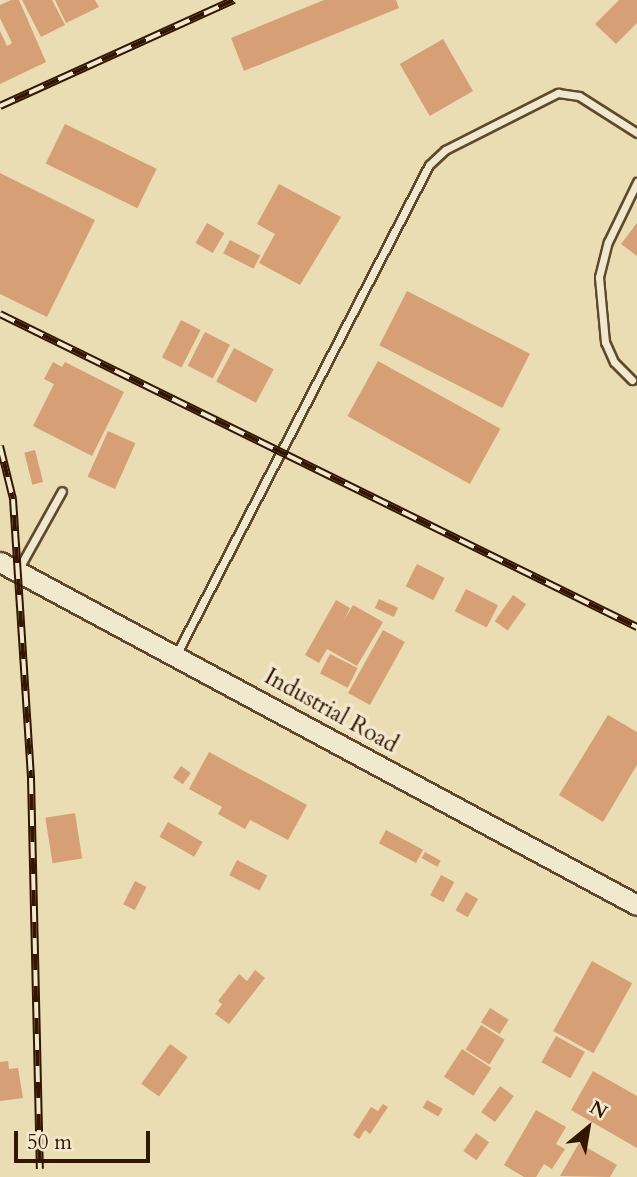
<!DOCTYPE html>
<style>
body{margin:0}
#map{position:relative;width:637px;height:1177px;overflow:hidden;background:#eaddb4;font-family:Cardo,serif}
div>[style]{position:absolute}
.building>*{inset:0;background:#d69f75;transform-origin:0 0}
.roads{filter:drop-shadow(2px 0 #61482d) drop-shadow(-2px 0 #61482d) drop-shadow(0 2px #61482d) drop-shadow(0 -2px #61482d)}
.lane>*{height:7px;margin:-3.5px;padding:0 3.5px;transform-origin:3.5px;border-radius:3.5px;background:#f1e9ce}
.secondary>*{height:19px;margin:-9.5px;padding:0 9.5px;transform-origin:9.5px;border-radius:9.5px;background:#f1e9ce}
.rail>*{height:8px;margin-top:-4px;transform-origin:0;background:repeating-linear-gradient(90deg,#f1e9ce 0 16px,#331600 0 32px);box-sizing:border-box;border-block:2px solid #331600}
span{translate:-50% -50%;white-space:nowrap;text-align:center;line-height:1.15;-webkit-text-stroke:7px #f1e9ce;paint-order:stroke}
.street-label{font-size:23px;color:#331600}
.north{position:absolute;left:553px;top:1093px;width:70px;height:70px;-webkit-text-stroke:5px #f1e9ce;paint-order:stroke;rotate:30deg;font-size:19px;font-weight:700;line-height:28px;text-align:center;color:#331600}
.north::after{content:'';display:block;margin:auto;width:24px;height:32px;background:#331600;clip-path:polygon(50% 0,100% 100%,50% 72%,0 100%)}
.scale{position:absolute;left:14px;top:1131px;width:136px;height:32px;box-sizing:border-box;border:4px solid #331600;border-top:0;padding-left:9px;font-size:21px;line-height:24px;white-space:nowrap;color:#331600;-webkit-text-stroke:5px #f1e9ce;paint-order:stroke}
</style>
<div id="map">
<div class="building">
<i style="clip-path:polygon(11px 0,19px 0,46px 62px,0 84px,0 31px,7px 46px,12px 43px,0 18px,0 5px)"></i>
<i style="clip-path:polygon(22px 0,52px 0,65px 25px,41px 37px)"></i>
<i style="clip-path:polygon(55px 0,95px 0,99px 7px,66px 23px)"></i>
<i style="clip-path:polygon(324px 0,396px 0,399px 8px,244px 71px,231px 38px)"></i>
<i style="clip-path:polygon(619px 0,637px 0,637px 23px,616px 44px,595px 24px)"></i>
<i style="left:443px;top:39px;width:60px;height:50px;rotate:60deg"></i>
<i style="left:65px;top:124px;width:102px;height:44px;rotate:26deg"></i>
<i style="clip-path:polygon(0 173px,95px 220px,47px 317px,0 294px)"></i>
<i style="clip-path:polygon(279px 184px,341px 217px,300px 285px,259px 263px,275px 234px,257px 224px)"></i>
<i style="left:207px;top:223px;width:20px;height:23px;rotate:30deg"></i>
<i style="clip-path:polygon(637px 223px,637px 256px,621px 244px)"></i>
<i style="left:230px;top:240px;width:34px;height:15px;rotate:27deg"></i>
<i style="left:407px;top:291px;width:138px;height:61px;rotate:27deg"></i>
<i style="left:181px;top:320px;width:22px;height:42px;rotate:27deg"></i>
<i style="left:205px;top:332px;width:28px;height:38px;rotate:27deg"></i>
<i style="left:234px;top:348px;width:45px;height:38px;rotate:28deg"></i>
<i style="left:378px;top:361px;width:140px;height:63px;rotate:29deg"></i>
<i style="clip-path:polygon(53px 362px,62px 367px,65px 362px,124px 392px,92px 456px,33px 426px,54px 384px,44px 379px)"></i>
<i style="left:108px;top:431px;width:30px;height:50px;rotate:24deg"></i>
<i style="left:35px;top:450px;width:33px;height:11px;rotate:76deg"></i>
<i style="left:417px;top:564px;width:31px;height:25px;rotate:27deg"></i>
<i style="left:466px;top:589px;width:36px;height:25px;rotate:27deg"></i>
<i style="left:513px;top:595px;width:16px;height:32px;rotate:35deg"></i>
<i style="left:379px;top:599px;width:21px;height:10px;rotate:25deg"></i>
<i style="clip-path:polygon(336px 600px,350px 608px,343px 622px,353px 605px,383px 622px,357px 666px,327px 649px,319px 663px,305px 655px)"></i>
<i style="left:383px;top:630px;width:25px;height:72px;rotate:29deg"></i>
<i style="left:330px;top:654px;width:31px;height:22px;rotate:27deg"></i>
<i style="clip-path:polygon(608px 715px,637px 732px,637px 765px,603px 822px,559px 795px)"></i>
<i style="clip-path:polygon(209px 752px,307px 805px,288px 840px,250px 820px,245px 829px,218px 814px,222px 807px,189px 789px)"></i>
<i style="left:181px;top:766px;width:12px;height:14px;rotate:35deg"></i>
<i style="left:75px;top:813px;width:46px;height:30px;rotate:81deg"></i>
<i style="left:168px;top:822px;width:40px;height:17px;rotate:30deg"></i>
<i style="left:386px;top:830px;width:42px;height:15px;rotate:28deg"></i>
<i style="left:425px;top:852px;width:18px;height:7px;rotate:29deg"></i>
<i style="left:237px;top:860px;width:34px;height:17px;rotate:27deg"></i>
<i style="left:441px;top:875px;width:15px;height:23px;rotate:28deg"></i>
<i style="left:135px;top:881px;width:13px;height:26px;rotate:27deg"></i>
<i style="left:466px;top:892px;width:14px;height:21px;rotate:30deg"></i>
<i style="left:592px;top:961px;width:46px;height:80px;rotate:29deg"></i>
<i style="clip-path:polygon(255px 970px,265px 978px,229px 1024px,215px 1014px,222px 1004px,218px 1001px,239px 974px,247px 981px)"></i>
<i style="left:490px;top:1008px;width:22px;height:17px;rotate:32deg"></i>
<i style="left:481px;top:1025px;width:28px;height:29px;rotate:32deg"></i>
<i style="left:556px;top:1036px;width:33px;height:30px;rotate:29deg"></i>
<i style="left:170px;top:1044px;width:22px;height:49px;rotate:36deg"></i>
<i style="left:462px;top:1049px;width:35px;height:33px;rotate:33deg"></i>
<i style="clip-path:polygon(8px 1061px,9px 1069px,18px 1068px,23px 1098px,0 1101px,0 1062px)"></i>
<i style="clip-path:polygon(593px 1071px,637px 1096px,637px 1148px,571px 1110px)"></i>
<i style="left:500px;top:1086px;width:17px;height:32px;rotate:36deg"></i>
<i style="left:427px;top:1100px;width:18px;height:9px;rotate:29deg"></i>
<i style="clip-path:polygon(383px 1104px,388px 1107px,370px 1134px,365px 1130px,359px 1139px,353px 1135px,371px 1107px,378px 1111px)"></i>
<i style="clip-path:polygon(536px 1110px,566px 1127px,556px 1144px,565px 1149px,552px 1169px,544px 1164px,536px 1177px,524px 1177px,504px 1165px)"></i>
<i style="left:476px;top:1133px;width:16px;height:22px;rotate:35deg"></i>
<i style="clip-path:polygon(579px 1143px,617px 1165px,610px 1177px,560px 1176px)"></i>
</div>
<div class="roads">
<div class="lane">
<i style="left:632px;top:380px;width:25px;rotate:-135deg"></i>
<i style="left:614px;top:362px;width:22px;rotate:-114deg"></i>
<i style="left:605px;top:342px;width:65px;rotate:-95.3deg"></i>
<i style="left:599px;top:277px;width:36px;rotate:-76deg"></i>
<i style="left:608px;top:242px;width:67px;rotate:-64.2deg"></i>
<i style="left:18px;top:570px;width:90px;rotate:-60.9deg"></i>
<i style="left:176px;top:655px;width:551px;rotate:-62.69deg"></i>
<i style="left:429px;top:165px;width:22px;rotate:-43deg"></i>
<i style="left:445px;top:150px;width:127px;rotate:-26.8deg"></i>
<i style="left:558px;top:93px;width:21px;rotate:8deg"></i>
<i style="left:579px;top:96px;width:69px;rotate:32.5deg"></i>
</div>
<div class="secondary">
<i style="left:0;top:562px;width:723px;rotate:28.3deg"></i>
</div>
</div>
<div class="rail">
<i style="left:0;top:106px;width:257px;rotate:-24.4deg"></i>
<i style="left:0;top:314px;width:710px;rotate:26.17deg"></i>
<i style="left:0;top:446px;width:55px;rotate:76.2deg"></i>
<i style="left:13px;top:499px;width:280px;rotate:86.3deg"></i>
<i style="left:31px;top:778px;width:391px;rotate:88.7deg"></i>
</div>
<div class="street-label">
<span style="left:331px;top:711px;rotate:29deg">Industrial Road</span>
</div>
<div class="north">N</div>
<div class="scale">50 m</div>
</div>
